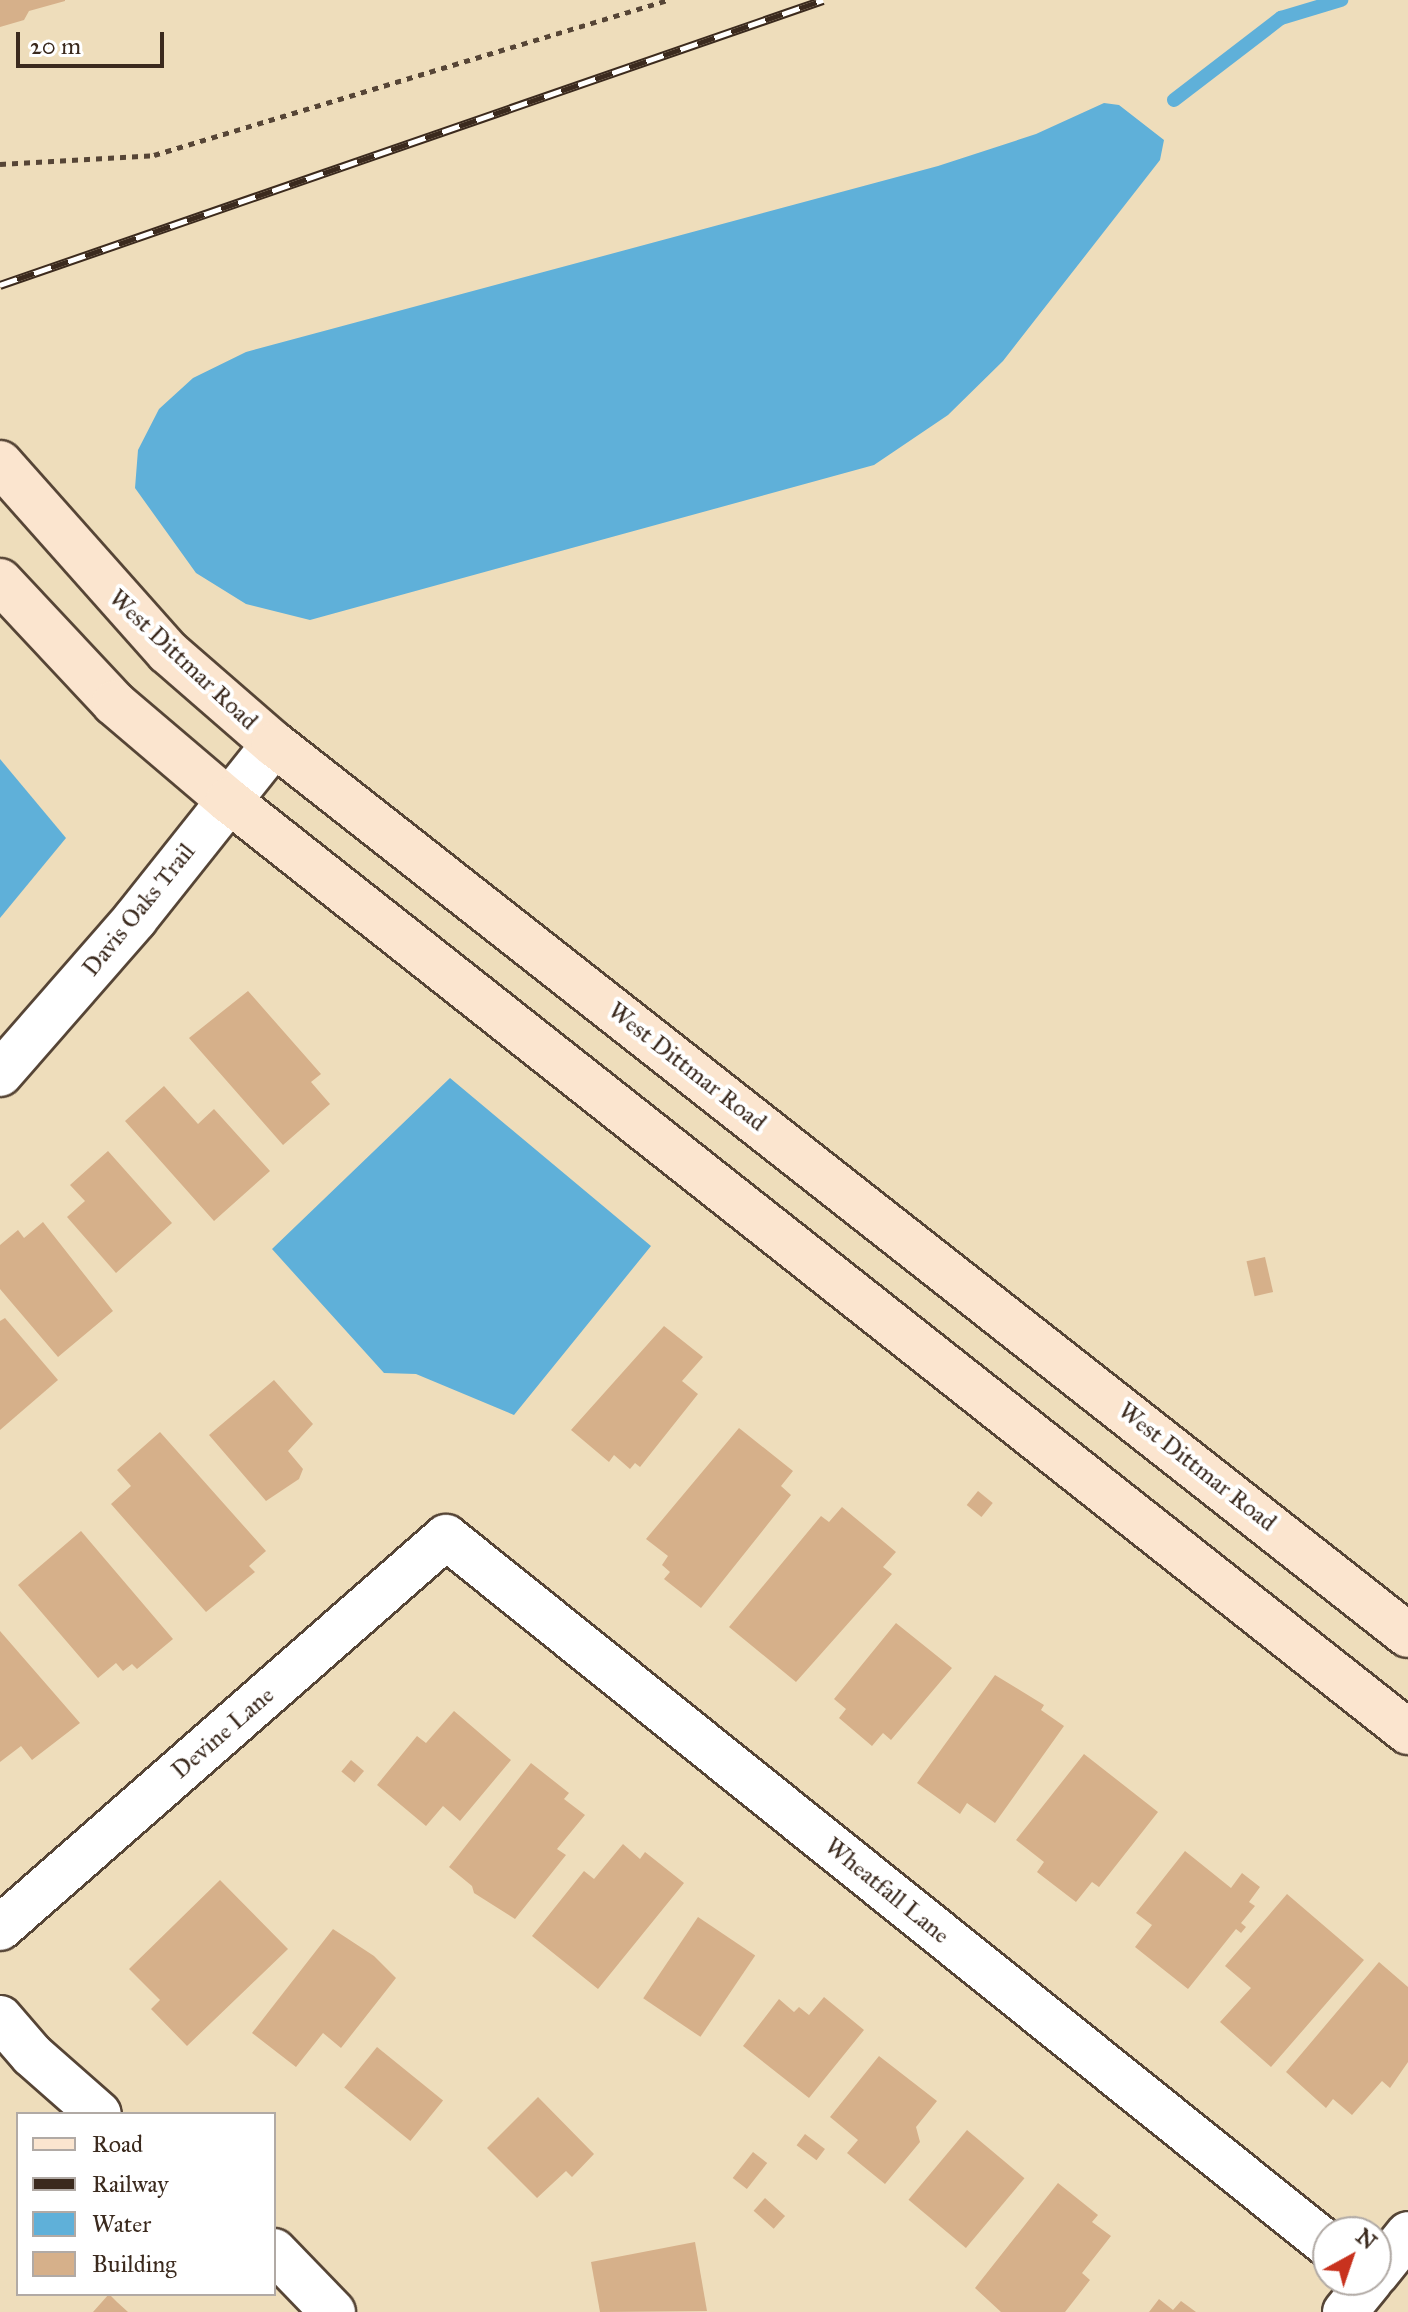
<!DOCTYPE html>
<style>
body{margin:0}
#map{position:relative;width:1408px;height:2312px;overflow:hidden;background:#edb;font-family:"IM FELL Great Primer",serif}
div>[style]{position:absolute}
.water>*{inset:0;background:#5fb0d9}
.stream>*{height:14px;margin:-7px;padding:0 7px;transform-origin:7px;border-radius:7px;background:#5fb0d9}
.building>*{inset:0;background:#d6b08a;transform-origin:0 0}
.path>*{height:5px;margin-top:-2.5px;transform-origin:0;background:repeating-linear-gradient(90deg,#564536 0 6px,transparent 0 12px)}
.roads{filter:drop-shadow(2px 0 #564536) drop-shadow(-2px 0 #564536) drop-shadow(0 2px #564536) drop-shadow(0 -2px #564536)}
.street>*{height:44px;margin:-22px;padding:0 22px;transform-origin:22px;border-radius:22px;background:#fff}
.secondary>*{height:44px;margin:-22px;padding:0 22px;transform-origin:22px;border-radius:22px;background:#fbe5cf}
.rail>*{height:9px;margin-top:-4.5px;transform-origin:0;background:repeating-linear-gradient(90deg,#fff 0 18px,#3b2a1e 0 36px);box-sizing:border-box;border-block:2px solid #3b2a1e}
span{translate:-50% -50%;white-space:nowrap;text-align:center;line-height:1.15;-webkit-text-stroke:8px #fff;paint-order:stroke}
.street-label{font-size:24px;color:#3b2a1e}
.legend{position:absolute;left:16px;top:2112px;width:260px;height:184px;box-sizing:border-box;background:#fff;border:2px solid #b1aaa5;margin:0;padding:10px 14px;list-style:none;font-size:24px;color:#3b2a1e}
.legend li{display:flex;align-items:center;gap:16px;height:40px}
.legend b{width:40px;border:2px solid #b1aaa5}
.north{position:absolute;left:1312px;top:2216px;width:80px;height:80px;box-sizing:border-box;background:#fff;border:2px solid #b1aaa5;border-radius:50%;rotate:40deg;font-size:22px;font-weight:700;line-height:32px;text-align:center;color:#3b2a1e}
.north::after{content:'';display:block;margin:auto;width:28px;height:36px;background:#c8321e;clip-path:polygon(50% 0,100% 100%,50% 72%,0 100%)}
.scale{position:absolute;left:16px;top:32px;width:148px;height:36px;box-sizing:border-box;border:4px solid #3b2a1e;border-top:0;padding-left:10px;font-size:24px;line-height:28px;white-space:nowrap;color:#3b2a1e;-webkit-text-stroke:6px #fff;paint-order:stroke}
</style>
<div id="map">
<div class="water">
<i style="clip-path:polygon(1104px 103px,1119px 105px,1164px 140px,1160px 160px,1003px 361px,948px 415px,874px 465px,310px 620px,246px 604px,196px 573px,135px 488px,138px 450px,159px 409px,193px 378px,246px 352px,938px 166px,1036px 134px)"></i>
<i style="clip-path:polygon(0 759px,66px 838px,0 918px)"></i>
<i style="clip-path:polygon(450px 1078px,651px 1246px,514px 1415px,416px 1374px,384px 1373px,272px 1249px)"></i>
</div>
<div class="stream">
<i style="left:1174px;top:100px;width:135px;rotate:-37.5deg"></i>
<i style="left:1281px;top:18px;width:63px;rotate:-16.7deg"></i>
</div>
<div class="building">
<i style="clip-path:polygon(0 0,65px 0,65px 1px,29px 11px,24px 20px,0 27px)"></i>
<i style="clip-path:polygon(248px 991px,321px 1074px,311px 1082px,330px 1104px,283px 1145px,189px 1038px)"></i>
<i style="clip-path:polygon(164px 1086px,198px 1124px,214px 1109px,270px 1171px,214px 1221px,125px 1121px)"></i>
<i style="clip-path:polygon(108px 1151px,172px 1223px,116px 1273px,67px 1217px,85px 1201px,70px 1185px)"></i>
<i style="clip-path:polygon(43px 1222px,113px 1311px,58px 1357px,0 1289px,0 1245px,18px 1230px,24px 1238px)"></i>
<i style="left:1265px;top:1257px;width:36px;height:19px;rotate:77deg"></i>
<i style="clip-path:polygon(5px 1318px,58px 1380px,0 1430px,0 1321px)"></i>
<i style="clip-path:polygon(664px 1326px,703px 1357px,682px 1381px,698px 1394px,640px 1467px,635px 1463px,630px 1469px,614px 1455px,609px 1462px,571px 1430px)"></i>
<i style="clip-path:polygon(274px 1380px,313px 1424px,288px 1451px,303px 1469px,299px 1479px,266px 1501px,209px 1435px)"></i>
<i style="clip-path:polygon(739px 1428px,793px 1471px,781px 1486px,791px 1495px,701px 1608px,664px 1579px,670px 1572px,662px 1565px,668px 1556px,646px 1539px)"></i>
<i style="clip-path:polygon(160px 1432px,266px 1551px,249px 1566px,255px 1572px,206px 1612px,111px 1504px,131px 1486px,117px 1470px)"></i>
<i style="left:978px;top:1491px;width:19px;height:18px;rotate:39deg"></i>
<i style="clip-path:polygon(842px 1507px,896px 1552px,883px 1567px,892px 1574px,796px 1682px,729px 1627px,821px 1516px,829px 1522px)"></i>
<i style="clip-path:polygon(81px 1531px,173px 1639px,137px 1669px,132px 1664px,123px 1671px,116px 1663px,98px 1678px,18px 1585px)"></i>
<i style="clip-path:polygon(896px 1623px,952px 1668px,891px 1740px,883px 1733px,872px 1746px,839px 1718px,846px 1709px,834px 1699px)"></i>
<i style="clip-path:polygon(0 1631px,80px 1723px,32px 1760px,21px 1746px,0 1762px)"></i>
<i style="clip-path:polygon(995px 1675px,1044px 1705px,1041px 1710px,1064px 1726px,995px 1823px,967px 1803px,960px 1814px,917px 1783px)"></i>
<i style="clip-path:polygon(454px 1711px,511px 1760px,460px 1821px,443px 1806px,426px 1826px,377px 1785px,417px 1736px,426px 1743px)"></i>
<i style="clip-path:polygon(1084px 1754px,1158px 1812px,1099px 1887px,1092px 1882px,1076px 1902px,1037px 1872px,1044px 1862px,1016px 1840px)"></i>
<i style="left:351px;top:1760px;width:17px;height:15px;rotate:40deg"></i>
<i style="clip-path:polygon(531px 1763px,569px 1793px,564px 1799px,585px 1815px,557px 1849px,566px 1855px,515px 1919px,474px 1893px,472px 1886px,449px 1867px)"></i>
<i style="clip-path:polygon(623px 1844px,640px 1859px,645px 1852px,684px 1883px,598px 1989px,532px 1936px,584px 1871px,594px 1879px)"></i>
<i style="clip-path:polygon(1185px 1851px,1231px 1888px,1242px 1873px,1260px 1887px,1249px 1902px,1255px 1906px,1241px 1923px,1246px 1927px,1241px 1933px,1236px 1929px,1188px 1989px,1135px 1947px,1152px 1925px,1136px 1913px)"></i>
<i style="clip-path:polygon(220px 1880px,288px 1949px,187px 2046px,151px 2009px,160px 2000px,129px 1969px)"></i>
<i style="clip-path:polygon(1287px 1894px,1364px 1960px,1271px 2067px,1220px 2022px,1251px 1988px,1225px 1966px)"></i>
<i style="left:698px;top:1917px;width:69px;height:98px;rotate:34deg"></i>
<i style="clip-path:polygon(333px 1929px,374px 1956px,396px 1978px,341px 2048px,323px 2033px,296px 2067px,252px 2033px)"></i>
<i style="clip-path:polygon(1379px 1962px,1408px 1987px,1408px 2062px,1390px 2088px,1382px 2081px,1352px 2115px,1333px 2099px,1326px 2108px,1286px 2072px)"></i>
<i style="clip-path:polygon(824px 1997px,864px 2030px,809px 2098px,743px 2046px,779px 1999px,794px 2012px,799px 2007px,809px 2015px)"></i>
<i style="left:377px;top:2047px;width:85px;height:52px;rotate:39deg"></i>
<i style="clip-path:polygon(879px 2056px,937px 2101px,916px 2127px,920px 2142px,885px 2184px,847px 2153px,858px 2140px,830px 2117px)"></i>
<i style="clip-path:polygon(538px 2097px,594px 2154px,572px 2177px,566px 2171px,537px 2198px,487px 2148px)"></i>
<i style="left:967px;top:2130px;width:75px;height:91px;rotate:40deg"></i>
<i style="left:805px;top:2134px;width:25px;height:14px;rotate:37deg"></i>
<i style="left:753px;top:2152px;width:18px;height:33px;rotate:38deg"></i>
<i style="clip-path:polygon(1058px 2183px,1098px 2215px,1092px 2222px,1111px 2236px,1082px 2273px,1090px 2280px,1065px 2312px,1001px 2312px,975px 2288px)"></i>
<i style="left:765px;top:2198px;width:27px;height:17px;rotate:42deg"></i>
<i style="clip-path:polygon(695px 2242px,707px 2311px,600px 2312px,591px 2262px)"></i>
<i style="clip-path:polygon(109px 2294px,117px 2302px,128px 2312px,93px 2312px)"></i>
<i style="clip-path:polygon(1159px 2299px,1173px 2310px,1181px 2301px,1196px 2312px,1149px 2312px)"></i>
</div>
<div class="path">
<i style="left:0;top:164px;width:154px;rotate:-3.3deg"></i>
<i style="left:154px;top:155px;width:537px;rotate:-16.78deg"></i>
</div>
<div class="roads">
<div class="street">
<i style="left:0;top:1074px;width:206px;rotate:-48.9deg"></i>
<i style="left:135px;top:919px;width:223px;rotate:-51.5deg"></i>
<i style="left:0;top:1928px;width:593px;rotate:-41.24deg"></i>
<i style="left:446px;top:1537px;width:1131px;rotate:38.75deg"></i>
<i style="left:0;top:2018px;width:49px;rotate:49.1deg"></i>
<i style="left:32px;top:2055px;width:89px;rotate:41.4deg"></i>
<i style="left:274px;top:2251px;width:85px;rotate:46deg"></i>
<i style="left:1376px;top:2274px;width:51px;rotate:-51.3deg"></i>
<i style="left:1345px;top:2312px;width:41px;rotate:-50.9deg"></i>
</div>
<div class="secondary">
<i style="left:0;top:463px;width:253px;rotate:48.4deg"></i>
<i style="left:168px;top:652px;width:140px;rotate:41deg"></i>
<i style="left:274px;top:744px;width:1442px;rotate:38.16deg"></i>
<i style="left:0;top:581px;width:167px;rotate:46.9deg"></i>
<i style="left:114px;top:703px;width:150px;rotate:40.4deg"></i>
<i style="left:228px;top:800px;width:1504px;rotate:38.3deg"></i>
</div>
</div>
<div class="rail">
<i style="left:0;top:285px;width:871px;rotate:-19.1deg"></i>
</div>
<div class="street-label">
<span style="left:183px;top:660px;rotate:43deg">West Dittmar Road</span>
<span style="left:139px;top:910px;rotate:-51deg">Davis Oaks Trail</span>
<span style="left:687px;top:1067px;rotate:38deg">West Dittmar Road</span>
<span style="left:1197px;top:1467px;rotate:38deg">West Dittmar Road</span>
<span style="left:223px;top:1733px;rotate:-41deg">Devine Lane</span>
<span style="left:887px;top:1891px;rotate:39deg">Wheatfall Lane</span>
</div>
<ul class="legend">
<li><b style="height:10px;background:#fbe5cf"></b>Road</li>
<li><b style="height:10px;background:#3b2a1e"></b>Railway</li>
<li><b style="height:22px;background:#5fb0d9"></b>Water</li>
<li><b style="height:22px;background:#d6b08a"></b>Building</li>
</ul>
<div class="north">N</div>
<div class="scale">20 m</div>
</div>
